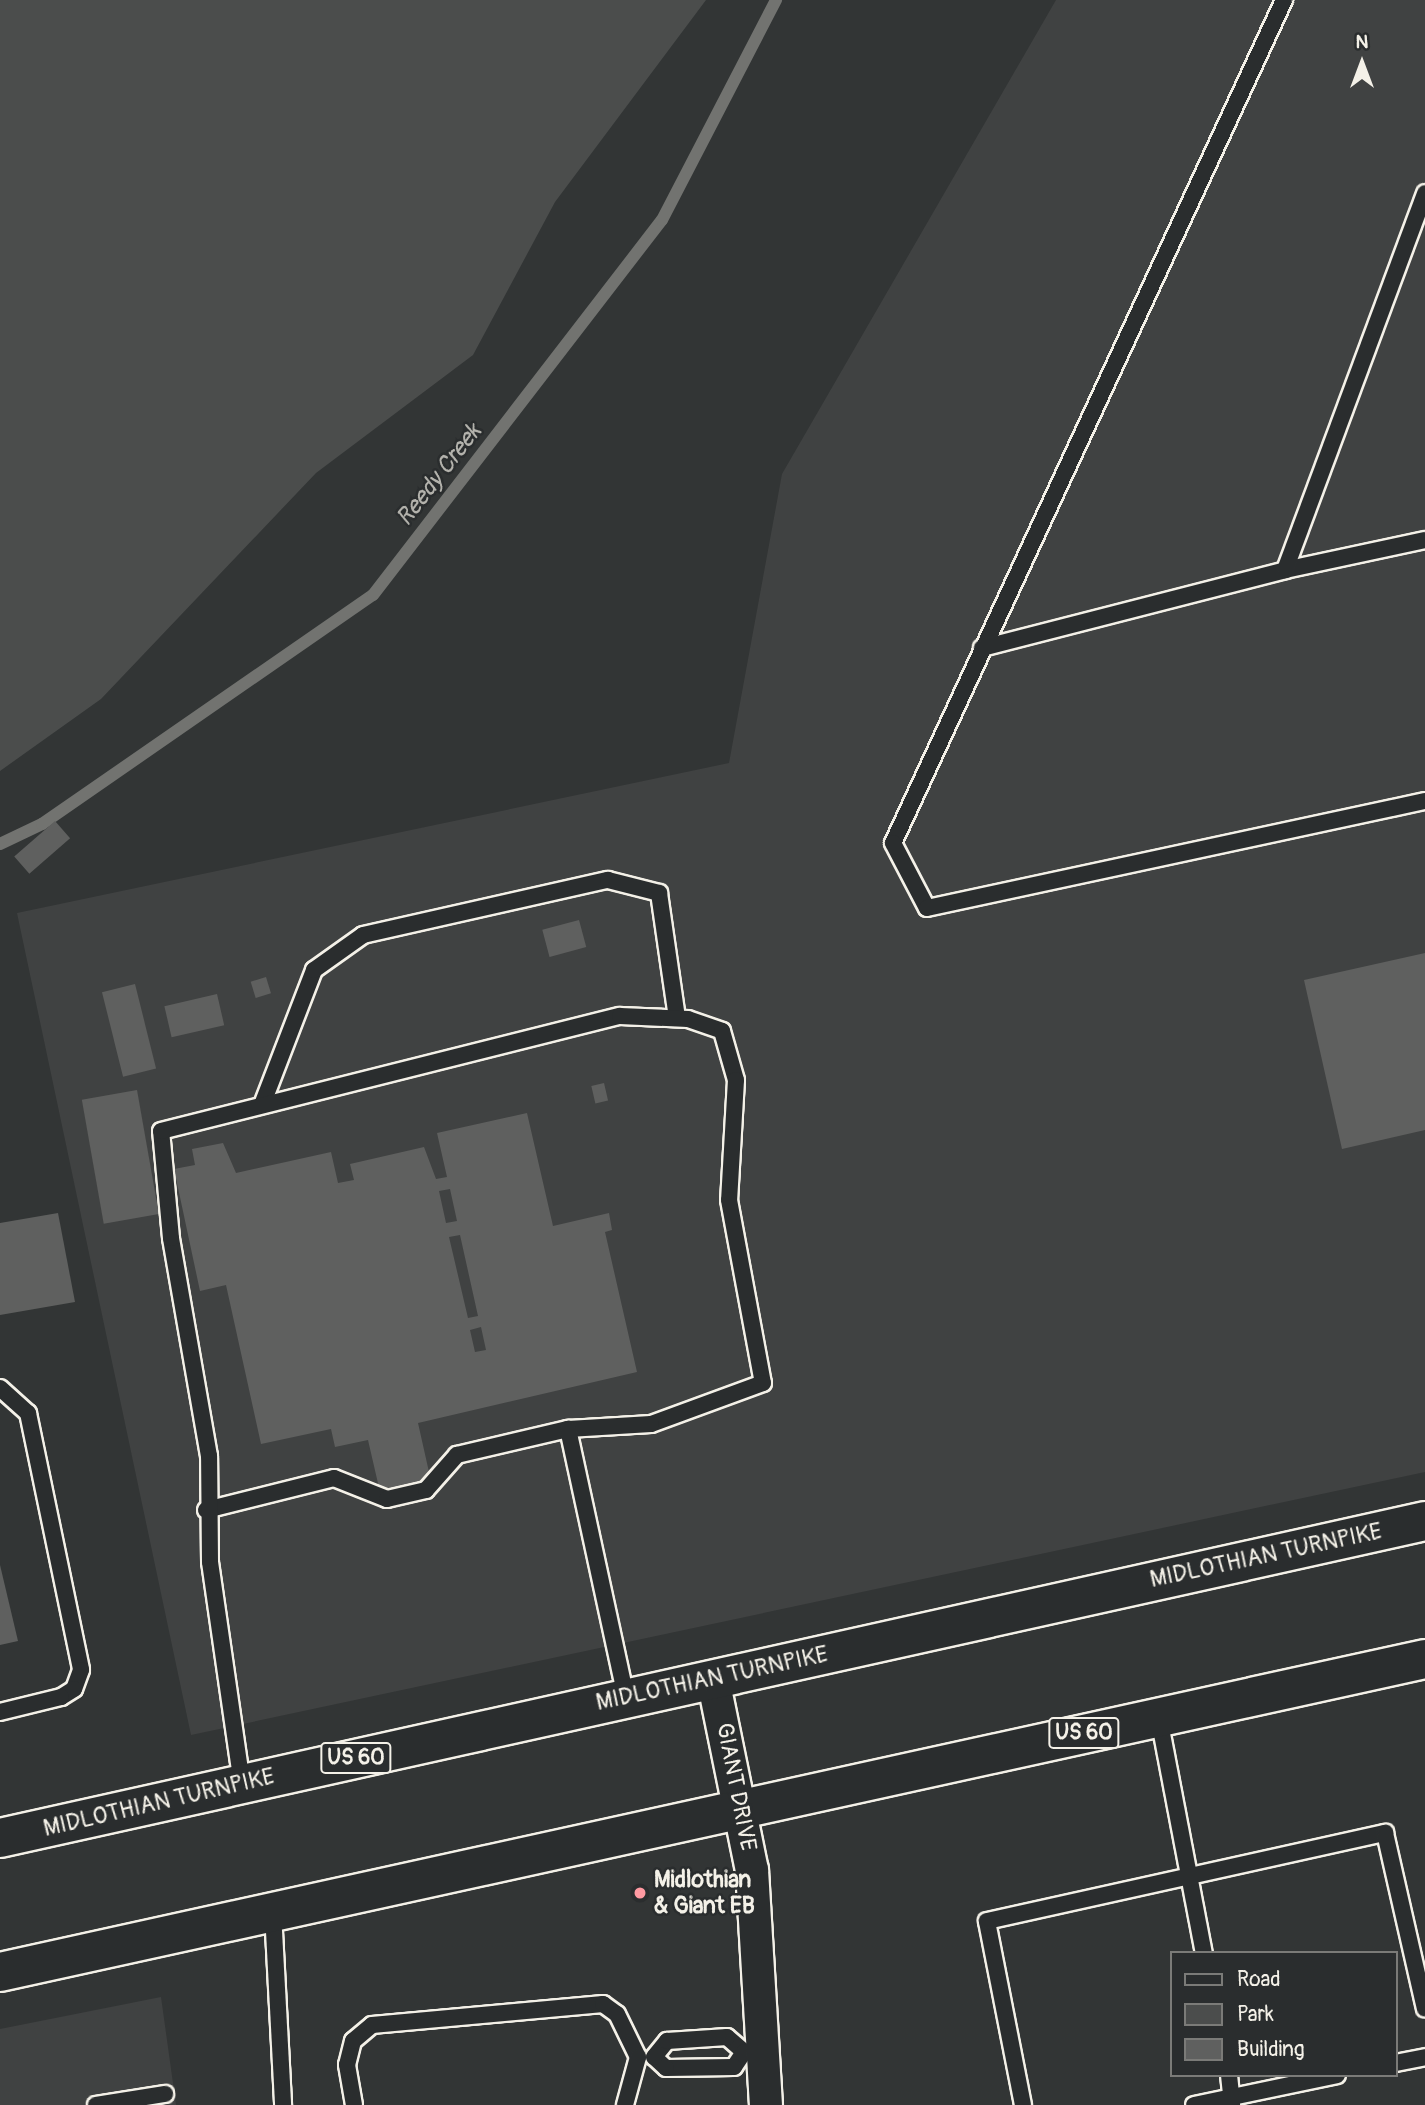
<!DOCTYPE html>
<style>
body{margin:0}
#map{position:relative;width:1425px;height:2105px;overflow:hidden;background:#323535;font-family:Pangolin,sans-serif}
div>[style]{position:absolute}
.built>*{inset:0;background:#404242}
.green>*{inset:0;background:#4b4d4c}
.stream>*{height:12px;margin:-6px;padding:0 6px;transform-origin:6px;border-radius:6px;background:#727370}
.building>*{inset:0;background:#5f605f;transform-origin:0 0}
.roads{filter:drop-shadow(2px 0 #f4f1e8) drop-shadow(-2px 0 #f4f1e8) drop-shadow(0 2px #f4f1e8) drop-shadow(0 -2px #f4f1e8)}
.service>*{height:16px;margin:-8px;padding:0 8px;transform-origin:8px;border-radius:8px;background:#2a2d2e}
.minor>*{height:32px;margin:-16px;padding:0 16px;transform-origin:16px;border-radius:16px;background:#2a2d2e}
.primary>*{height:38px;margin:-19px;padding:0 19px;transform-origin:19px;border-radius:19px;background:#2a2d2e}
.dots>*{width:19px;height:19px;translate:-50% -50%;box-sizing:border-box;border:4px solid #2a2d2e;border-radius:50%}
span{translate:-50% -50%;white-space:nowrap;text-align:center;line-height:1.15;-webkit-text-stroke:5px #2a2d2e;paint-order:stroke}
.shield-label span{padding:2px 5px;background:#2a2d2e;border:2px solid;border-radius:5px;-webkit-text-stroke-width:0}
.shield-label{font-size:21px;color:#f4f1e8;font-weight:700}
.street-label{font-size:23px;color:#f4f1e8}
.poi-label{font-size:23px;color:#f4f1e8;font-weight:700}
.left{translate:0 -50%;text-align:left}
.water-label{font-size:24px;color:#b3b2ac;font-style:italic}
.legend{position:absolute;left:1170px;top:1951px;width:228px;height:126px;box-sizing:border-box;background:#2a2d2e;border:2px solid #7b7b78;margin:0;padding:9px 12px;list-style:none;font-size:21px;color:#f4f1e8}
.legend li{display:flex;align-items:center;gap:14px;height:35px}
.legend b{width:35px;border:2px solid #7b7b78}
.north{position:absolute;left:1327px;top:28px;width:70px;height:70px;-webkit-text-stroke:5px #2a2d2e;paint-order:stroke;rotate:0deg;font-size:19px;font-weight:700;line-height:28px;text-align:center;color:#f4f1e8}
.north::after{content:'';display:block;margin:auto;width:24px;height:32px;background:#f4f1e8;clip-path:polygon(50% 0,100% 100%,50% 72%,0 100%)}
</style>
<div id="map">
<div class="built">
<i style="clip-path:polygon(1056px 0,1425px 0,1425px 1472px,191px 1735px,17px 913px,729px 763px,782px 474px)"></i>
<i style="clip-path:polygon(161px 1997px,176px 2105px,0 2105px,0 2029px)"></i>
</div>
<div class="green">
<i style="clip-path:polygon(0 0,706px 0,555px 202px,473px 355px,316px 473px,101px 699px,0 771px)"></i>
</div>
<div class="stream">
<i style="left:0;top:844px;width:47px;rotate:-25.5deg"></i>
<i style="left:42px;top:824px;width:402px;rotate:-34.7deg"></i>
<i style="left:373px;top:595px;width:473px;rotate:-52.4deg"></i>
<i style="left:662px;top:220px;width:248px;rotate:-62.6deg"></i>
</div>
<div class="building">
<i style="left:55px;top:821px;width:23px;height:54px;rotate:49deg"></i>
<i style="left:579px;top:920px;width:28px;height:38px;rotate:75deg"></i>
<i style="clip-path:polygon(1425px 953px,1425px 1130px,1342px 1149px,1304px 980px)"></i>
<i style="left:266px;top:977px;width:17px;height:16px;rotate:73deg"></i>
<i style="left:135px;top:984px;width:87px;height:34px;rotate:76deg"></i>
<i style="left:217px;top:994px;width:32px;height:54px;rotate:77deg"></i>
<i style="left:604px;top:1083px;width:18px;height:13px;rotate:77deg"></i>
<i style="left:137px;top:1090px;width:126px;height:56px;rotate:80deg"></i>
<i style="clip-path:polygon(evenodd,527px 1113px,553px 1226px,609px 1213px,612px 1230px,605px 1232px,637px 1372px,418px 1423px,431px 1481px,380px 1492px,368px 1440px,335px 1447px,331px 1429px,261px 1444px,226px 1285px,200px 1291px,174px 1169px,195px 1165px,192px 1149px,223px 1143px,236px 1173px,331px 1152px,338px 1183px,354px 1180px,350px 1164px,424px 1147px,436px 1179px,447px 1177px,437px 1133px,527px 1113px,450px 1189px,457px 1221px,446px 1223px,439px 1191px,450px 1189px,527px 1113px,460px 1235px,478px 1316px,468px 1318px,449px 1237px,460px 1235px,527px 1113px,481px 1327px,486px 1350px,475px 1352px,470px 1330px,481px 1327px)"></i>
<i style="clip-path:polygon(58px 1213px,75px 1302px,0 1315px,0 1223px)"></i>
<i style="clip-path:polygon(0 1565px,18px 1641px,0 1645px)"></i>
</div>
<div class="roads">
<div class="service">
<i style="left:1284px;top:0;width:929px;rotate:114.88deg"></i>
<i style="left:893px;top:843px;width:73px;rotate:62.4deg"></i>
<i style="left:927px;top:908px;width:509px;rotate:-12.13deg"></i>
<i style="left:1285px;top:570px;width:143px;rotate:-12.1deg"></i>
<i style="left:982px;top:648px;width:313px;rotate:-14.4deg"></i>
<i style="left:1285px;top:570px;width:402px;rotate:-69.6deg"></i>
<i style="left:262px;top:1105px;width:145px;rotate:-68.9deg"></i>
<i style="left:314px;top:970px;width:60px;rotate:-35.5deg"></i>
<i style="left:363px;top:935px;width:251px;rotate:-12.7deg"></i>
<i style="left:608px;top:880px;width:53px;rotate:14.3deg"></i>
<i style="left:659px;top:893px;width:126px;rotate:81.8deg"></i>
<i style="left:0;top:1388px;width:38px;rotate:42deg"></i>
<i style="left:28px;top:1413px;width:262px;rotate:78.3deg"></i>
<i style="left:81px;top:1670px;width:20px;rotate:110deg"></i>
<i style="left:74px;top:1689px;width:15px;rotate:148deg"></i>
<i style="left:61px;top:1697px;width:63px;rotate:166.2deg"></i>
<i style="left:206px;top:1510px;width:132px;rotate:-14deg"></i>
<i style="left:334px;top:1478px;width:57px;rotate:21.6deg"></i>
<i style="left:387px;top:1499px;width:40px;rotate:-13deg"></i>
<i style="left:426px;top:1490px;width:47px;rotate:-48.5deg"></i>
<i style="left:457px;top:1455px;width:114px;rotate:-13.2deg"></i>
<i style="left:1159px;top:1718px;width:239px;rotate:79.2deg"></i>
<i style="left:242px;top:1784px;width:224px;rotate:-98.2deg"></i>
<i style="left:210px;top:1562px;width:106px;rotate:-90.5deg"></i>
<i style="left:209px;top:1456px;width:221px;rotate:-99.9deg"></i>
<i style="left:171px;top:1238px;width:107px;rotate:-95.3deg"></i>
<i style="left:161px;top:1131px;width:473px;rotate:-14.1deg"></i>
<i style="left:620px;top:1016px;width:68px;rotate:2.5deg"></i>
<i style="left:688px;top:1019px;width:36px;rotate:19deg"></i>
<i style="left:722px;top:1031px;width:51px;rotate:74.1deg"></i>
<i style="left:736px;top:1080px;width:120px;rotate:93.3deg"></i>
<i style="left:729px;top:1200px;width:186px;rotate:79.5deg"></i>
<i style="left:763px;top:1383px;width:119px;rotate:159.9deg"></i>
<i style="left:651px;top:1424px;width:83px;rotate:176.6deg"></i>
<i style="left:568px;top:1429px;width:274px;rotate:77.8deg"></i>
<i style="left:273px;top:1912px;width:193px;rotate:87deg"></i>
<i style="left:727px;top:2037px;width:23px;rotate:41deg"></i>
<i style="left:744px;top:2052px;width:18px;rotate:124deg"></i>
<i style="left:734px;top:2067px;width:68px;rotate:179.2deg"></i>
<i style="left:666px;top:2068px;width:16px;rotate:-137deg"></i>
<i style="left:654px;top:2057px;width:21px;rotate:-51deg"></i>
<i style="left:667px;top:2041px;width:60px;rotate:-3.8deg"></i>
<i style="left:1395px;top:2063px;width:31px;rotate:-11deg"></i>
<i style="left:1229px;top:2075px;width:30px;rotate:84deg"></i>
<i style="left:96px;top:2105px;width:70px;rotate:-9.1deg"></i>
<i style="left:354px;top:2105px;width:41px;rotate:-99.9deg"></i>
<i style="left:347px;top:2065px;width:25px;rotate:-76deg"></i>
<i style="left:353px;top:2041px;width:25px;rotate:-40deg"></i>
<i style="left:372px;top:2025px;width:232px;rotate:-5.2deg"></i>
<i style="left:603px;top:2004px;width:17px;rotate:36deg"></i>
<i style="left:617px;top:2014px;width:48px;rotate:64deg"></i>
<i style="left:638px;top:2057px;width:50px;rotate:105.2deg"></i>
<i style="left:1023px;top:2105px;width:187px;rotate:-101.1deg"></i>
<i style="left:987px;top:1921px;width:408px;rotate:-12.5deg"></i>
<i style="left:1385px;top:1833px;width:180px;rotate:77.2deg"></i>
<i style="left:1194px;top:2105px;width:146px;rotate:-11.8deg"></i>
</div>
<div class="minor">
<i style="left:713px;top:1679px;width:195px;rotate:78.5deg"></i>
<i style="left:752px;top:1870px;width:235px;rotate:86.6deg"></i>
</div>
<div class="primary">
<i style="left:0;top:1838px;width:1460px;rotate:-12.54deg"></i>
<i style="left:0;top:1972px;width:1459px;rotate:-12.39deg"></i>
</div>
</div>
<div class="dots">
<i style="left:640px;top:1893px;background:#ff9aa2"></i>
</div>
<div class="shield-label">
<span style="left:1084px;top:1733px">US 60</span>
<span style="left:356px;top:1758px">US 60</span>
</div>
<div class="street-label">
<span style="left:1266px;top:1556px;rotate:-12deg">MIDLOTHIAN TURNPIKE</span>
<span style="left:712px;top:1679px;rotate:-12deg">MIDLOTHIAN TURNPIKE</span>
<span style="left:736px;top:1787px;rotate:79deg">GIANT DRIVE</span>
<span style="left:159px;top:1803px;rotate:-13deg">MIDLOTHIAN TURNPIKE</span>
</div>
<div class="poi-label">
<span class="left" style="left:654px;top:1893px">Midlothian<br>&amp; Giant EB</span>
</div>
<div class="water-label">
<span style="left:439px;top:475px;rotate:-52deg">Reedy Creek</span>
</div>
<ul class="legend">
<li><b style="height:9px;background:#2a2d2e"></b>Road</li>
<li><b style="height:19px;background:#4b4d4c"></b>Park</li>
<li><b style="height:19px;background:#5f605f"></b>Building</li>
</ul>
<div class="north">N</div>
</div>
